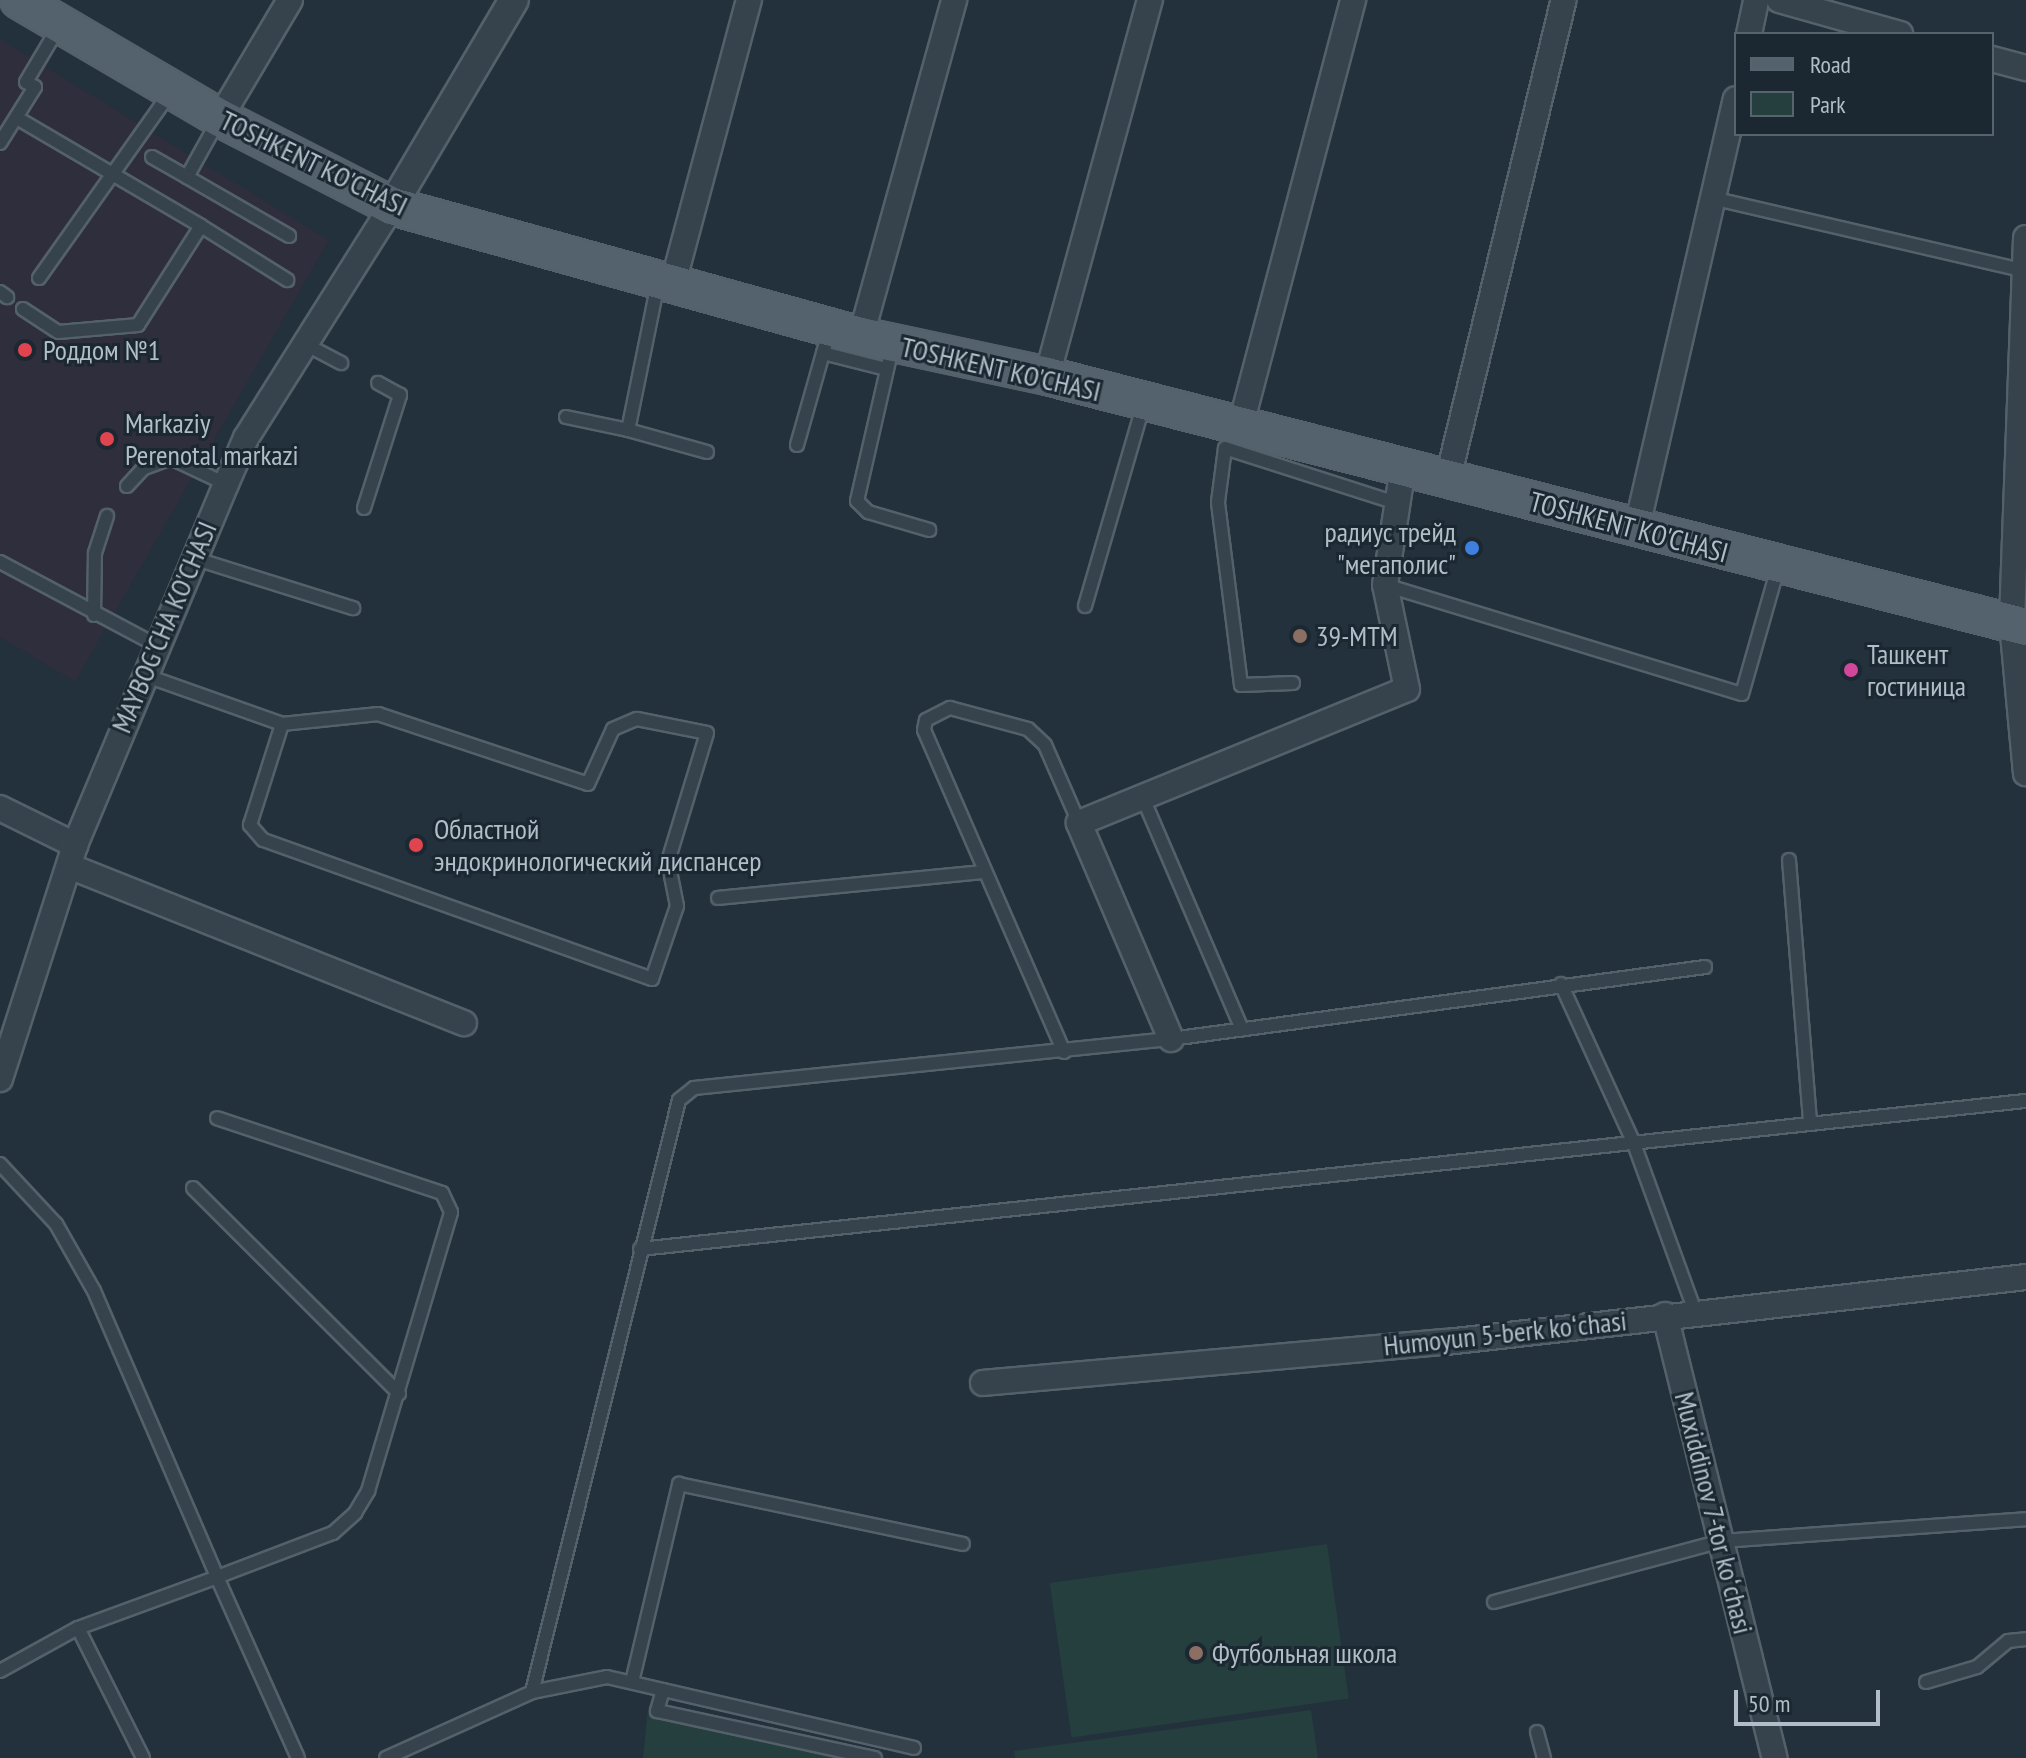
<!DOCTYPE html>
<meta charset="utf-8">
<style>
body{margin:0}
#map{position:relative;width:2026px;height:1758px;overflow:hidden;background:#22313c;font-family:"PT Sans Narrow",sans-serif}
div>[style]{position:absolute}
.medical>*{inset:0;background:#2e2e3d}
.green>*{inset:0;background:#253f3e;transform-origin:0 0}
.roads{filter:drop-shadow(2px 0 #54616a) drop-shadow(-2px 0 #54616a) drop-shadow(0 2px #54616a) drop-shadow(0 -2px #54616a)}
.service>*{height:12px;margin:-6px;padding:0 6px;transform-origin:6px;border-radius:6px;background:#36434d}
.minor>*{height:24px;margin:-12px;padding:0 12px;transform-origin:12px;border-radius:12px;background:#36434d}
.tertiary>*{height:28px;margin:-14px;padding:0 14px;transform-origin:14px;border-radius:14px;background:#36434d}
.primary>*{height:36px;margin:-18px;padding:0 18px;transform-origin:18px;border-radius:18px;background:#54626d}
.dots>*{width:22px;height:22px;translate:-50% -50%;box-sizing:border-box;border:4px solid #1b2831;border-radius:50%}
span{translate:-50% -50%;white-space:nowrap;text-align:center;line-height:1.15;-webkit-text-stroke:6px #1b2831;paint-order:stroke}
.street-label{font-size:28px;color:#b1bec8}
.poi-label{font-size:28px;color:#b1bec8}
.left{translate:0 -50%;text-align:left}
.right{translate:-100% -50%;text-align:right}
.legend{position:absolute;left:1734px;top:32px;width:260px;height:104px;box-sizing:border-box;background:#1b2831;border:2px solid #57646d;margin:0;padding:10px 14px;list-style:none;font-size:24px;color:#b1bec8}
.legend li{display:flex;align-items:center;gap:16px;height:40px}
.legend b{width:40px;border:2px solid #57646d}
.scale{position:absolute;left:1734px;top:1690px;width:146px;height:36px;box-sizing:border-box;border:4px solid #b1bec8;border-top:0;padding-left:10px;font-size:24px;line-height:28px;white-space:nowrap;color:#b1bec8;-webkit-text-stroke:6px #1b2831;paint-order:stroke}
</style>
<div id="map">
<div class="medical">
<i style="clip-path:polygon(0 39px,329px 240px,75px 682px,0 637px)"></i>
</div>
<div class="green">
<i style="left:1327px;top:1544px;width:156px;height:280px;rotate:82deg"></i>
<i style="clip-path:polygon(648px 1709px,855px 1758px,643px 1758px)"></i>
<i style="clip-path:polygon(1311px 1710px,1318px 1758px,1015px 1758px,1014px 1751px)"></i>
</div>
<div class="roads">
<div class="service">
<i style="left:17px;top:118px;width:213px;rotate:30.4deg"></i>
<i style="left:201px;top:226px;width:117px;rotate:122.5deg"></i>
<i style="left:138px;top:325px;width:80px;rotate:175deg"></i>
<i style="left:58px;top:332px;width:42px;rotate:-146.7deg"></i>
<i style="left:218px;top:121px;width:64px;rotate:119deg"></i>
<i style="left:187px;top:177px;width:118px;rotate:30deg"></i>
<i style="left:0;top:143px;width:66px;rotate:-58deg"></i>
<i style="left:35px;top:87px;width:10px;rotate:-151deg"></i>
<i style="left:26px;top:82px;width:63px;rotate:-59.3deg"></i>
<i style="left:152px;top:157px;width:40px;rotate:29.7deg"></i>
<i style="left:1716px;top:199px;width:317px;rotate:13.1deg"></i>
<i style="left:201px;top:226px;width:102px;rotate:32.1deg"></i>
<i style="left:39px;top:278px;width:227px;rotate:-54.7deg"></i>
<i style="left:658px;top:283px;width:150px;rotate:101.5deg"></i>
<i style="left:628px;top:430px;width:82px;rotate:15.6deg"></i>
<i style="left:0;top:292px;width:9px;rotate:36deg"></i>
<i style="left:305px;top:344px;width:41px;rotate:27.8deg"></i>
<i style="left:892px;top:348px;width:157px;rotate:102.9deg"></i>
<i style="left:857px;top:501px;width:16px;rotate:45deg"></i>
<i style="left:868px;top:512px;width:64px;rotate:16.4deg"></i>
<i style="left:823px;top:353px;width:65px;rotate:14.3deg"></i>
<i style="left:566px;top:417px;width:63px;rotate:11.8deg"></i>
<i style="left:797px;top:445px;width:117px;rotate:-74.2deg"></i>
<i style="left:127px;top:486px;width:25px;rotate:-47deg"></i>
<i style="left:144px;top:468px;width:29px;rotate:-20deg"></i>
<i style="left:171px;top:458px;width:61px;rotate:25.3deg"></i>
<i style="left:364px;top:508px;width:119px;rotate:-72.3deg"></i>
<i style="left:400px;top:395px;width:25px;rotate:-151deg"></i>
<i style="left:193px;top:558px;width:168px;rotate:17.4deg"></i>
<i style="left:0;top:562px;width:174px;rotate:28deg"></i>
<i style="left:1385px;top:585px;width:373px;rotate:17deg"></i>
<i style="left:1742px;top:694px;width:131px;rotate:-74.1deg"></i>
<i style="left:1085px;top:606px;width:208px;rotate:-73.8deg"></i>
<i style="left:94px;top:615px;width:62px;rotate:-89.1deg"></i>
<i style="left:95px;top:553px;width:39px;rotate:-72deg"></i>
<i style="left:144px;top:675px;width:146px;rotate:19.5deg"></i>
<i style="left:282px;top:724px;width:97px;rotate:-5.9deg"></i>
<i style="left:378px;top:714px;width:221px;rotate:18.4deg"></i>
<i style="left:588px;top:784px;width:60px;rotate:-65.6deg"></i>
<i style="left:613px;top:729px;width:26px;rotate:-23deg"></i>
<i style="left:637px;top:719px;width:71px;rotate:11.3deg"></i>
<i style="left:707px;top:733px;width:134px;rotate:106.9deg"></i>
<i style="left:668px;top:861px;width:46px;rotate:78.7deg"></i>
<i style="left:677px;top:906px;width:77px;rotate:108.9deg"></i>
<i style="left:652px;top:979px;width:413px;rotate:-160.3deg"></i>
<i style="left:263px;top:840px;width:20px;rotate:-131deg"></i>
<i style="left:250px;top:825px;width:106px;rotate:-72.4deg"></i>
<i style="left:1293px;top:683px;width:52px;rotate:177.8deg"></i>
<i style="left:1241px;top:685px;width:184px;rotate:-97.2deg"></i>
<i style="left:1218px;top:502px;width:54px;rotate:-82.6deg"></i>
<i style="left:1225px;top:448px;width:180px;rotate:17.8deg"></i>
<i style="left:1142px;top:796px;width:254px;rotate:66.8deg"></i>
<i style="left:1789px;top:860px;width:264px;rotate:85.4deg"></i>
<i style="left:718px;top:898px;width:268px;rotate:-5.6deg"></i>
<i style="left:1561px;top:984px;width:173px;rotate:65.4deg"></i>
<i style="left:1633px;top:1141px;width:181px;rotate:70deg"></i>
<i style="left:1064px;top:1052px;width:351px;rotate:-113.5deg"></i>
<i style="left:924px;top:730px;width:10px;rotate:-79deg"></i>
<i style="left:926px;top:720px;width:27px;rotate:-27deg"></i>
<i style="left:950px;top:708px;width:81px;rotate:15.1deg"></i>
<i style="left:1028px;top:729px;width:23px;rotate:43deg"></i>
<i style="left:1045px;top:745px;width:85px;rotate:66.4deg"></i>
<i style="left:0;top:1164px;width:82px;rotate:47deg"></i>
<i style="left:56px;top:1224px;width:77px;rotate:60.4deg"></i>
<i style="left:94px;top:1291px;width:311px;rotate:66.7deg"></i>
<i style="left:217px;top:1577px;width:124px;rotate:-20.8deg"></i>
<i style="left:333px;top:1533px;width:30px;rotate:-42deg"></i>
<i style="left:355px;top:1513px;width:26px;rotate:-59deg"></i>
<i style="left:368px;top:1491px;width:291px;rotate:-73.4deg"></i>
<i style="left:451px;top:1212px;width:21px;rotate:-115deg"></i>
<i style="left:442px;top:1193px;width:237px;rotate:-161.6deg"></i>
<i style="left:193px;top:1188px;width:291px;rotate:44.9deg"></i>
<i style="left:640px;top:1249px;width:1394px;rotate:-6.1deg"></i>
<i style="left:1494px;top:1602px;width:235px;rotate:-15deg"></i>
<i style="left:1721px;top:1541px;width:306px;rotate:-4.1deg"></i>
<i style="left:78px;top:1628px;width:145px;rotate:63.4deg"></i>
<i style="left:0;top:1671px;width:89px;rotate:-28.9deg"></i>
<i style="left:78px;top:1628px;width:148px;rotate:-20.1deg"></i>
<i style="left:217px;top:1577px;width:198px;rotate:65.9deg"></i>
<i style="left:632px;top:1682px;width:204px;rotate:-76.6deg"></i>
<i style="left:679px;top:1484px;width:290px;rotate:11.9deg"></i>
<i style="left:1926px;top:1682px;width:53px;rotate:-16.4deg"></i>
<i style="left:1977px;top:1667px;width:40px;rotate:-40deg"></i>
<i style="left:2008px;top:1641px;width:18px;rotate:-6deg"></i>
<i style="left:663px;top:1690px;width:22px;rotate:106deg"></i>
<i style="left:657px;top:1711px;width:223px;rotate:12.2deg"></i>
<i style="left:532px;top:1692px;width:76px;rotate:-11.3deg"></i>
<i style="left:607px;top:1677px;width:315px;rotate:13deg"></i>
<i style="left:1537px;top:1732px;width:27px;rotate:75deg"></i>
<i style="left:386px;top:1758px;width:160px;rotate:-24.3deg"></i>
<i style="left:532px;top:1692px;width:610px;rotate:-76.05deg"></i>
<i style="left:679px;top:1100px;width:19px;rotate:-39deg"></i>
<i style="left:694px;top:1088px;width:480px;rotate:-5.9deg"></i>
<i style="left:1171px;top:1039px;width:539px;rotate:-7.68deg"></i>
</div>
<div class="minor">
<i style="left:1779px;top:0;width:126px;rotate:15.7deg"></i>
<i style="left:1749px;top:34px;width:35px;rotate:-78deg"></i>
<i style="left:1992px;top:59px;width:35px;rotate:15deg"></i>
<i style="left:220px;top:118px;width:137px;rotate:-59.3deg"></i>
<i style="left:2026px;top:238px;width:385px;rotate:92.1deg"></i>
<i style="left:2012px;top:623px;width:151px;rotate:84.7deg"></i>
<i style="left:672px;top:287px;width:297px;rotate:-75deg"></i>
<i style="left:861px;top:336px;width:349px;rotate:-74.5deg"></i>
<i style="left:1047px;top:376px;width:390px;rotate:-74.7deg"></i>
<i style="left:1240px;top:428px;width:443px;rotate:-75.2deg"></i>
<i style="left:1448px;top:478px;width:492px;rotate:-76.4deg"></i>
<i style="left:1636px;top:531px;width:443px;rotate:-77deg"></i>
<i style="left:0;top:808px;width:84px;rotate:26.3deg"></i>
<i style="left:69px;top:866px;width:425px;rotate:21.7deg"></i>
<i style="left:1171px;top:1039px;width:235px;rotate:-113.1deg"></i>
<i style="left:1079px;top:823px;width:354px;rotate:-22.2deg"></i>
<i style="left:1407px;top:689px;width:106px;rotate:-101.9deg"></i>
<i style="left:1385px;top:585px;width:119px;rotate:-81.3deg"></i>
<i style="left:0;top:1079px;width:246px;rotate:-72.2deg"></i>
<i style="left:75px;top:845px;width:391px;rotate:-67.3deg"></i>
<i style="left:226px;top:484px;width:50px;rotate:-66.5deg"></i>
<i style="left:246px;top:438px;width:274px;rotate:-57.8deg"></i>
<i style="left:1665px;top:1315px;width:456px;rotate:76.1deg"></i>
<i style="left:983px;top:1383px;width:465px;rotate:-5.1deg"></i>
<i style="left:1446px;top:1342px;width:584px;rotate:-6.39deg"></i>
</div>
<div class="tertiary">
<i style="left:392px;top:206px;width:239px;rotate:-59.4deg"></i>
</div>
<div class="primary">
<i style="left:19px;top:0;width:233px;rotate:30.4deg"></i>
<i style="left:220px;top:118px;width:193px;rotate:27.1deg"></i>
<i style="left:392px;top:206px;width:487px;rotate:15.5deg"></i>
<i style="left:861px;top:336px;width:190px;rotate:12.1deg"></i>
<i style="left:1047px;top:376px;width:1011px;rotate:14.38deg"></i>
</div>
</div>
<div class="dots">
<i style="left:25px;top:350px;background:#e0444e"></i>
<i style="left:107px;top:439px;background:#e0444e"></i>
<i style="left:1472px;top:548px;background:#3f7fe0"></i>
<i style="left:1300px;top:636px;background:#8d6e63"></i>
<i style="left:1851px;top:670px;background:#d1479c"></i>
<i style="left:416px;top:845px;background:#e0444e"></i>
<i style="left:1196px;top:1653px;background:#8d6e63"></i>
</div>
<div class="street-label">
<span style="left:314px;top:163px;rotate:26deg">TOSHKENT KO'CHASI</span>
<span style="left:1001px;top:369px;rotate:13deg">TOSHKENT KO'CHASI</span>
<span style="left:1629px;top:527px;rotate:15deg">TOSHKENT KO'CHASI</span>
<span style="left:164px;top:627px;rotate:-67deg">MAYBOG'CHA KO'CHASI</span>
<span style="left:1505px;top:1333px;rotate:-6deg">Humoyun 5-berk koʻchasi</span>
<span style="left:1714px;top:1513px;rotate:76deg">Muxiddinov 7-tor koʻchasi</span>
</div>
<div class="poi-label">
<span class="left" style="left:43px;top:350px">Роддом №1</span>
<span class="left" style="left:125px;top:439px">Markaziy<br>Perenotal markazi</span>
<span class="right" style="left:1456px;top:548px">радиус трейд<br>"мегаполис"</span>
<span class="left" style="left:1316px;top:636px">39-MTM</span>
<span class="left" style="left:1867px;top:670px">Ташкент<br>гостиница</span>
<span class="left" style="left:434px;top:845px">Областной<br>эндокринологический диспансер</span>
<span class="left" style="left:1212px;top:1653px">Футбольная школа</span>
</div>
<ul class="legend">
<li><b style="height:10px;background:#54626d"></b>Road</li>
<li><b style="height:22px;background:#253f3e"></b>Park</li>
</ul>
<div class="scale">50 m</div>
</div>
